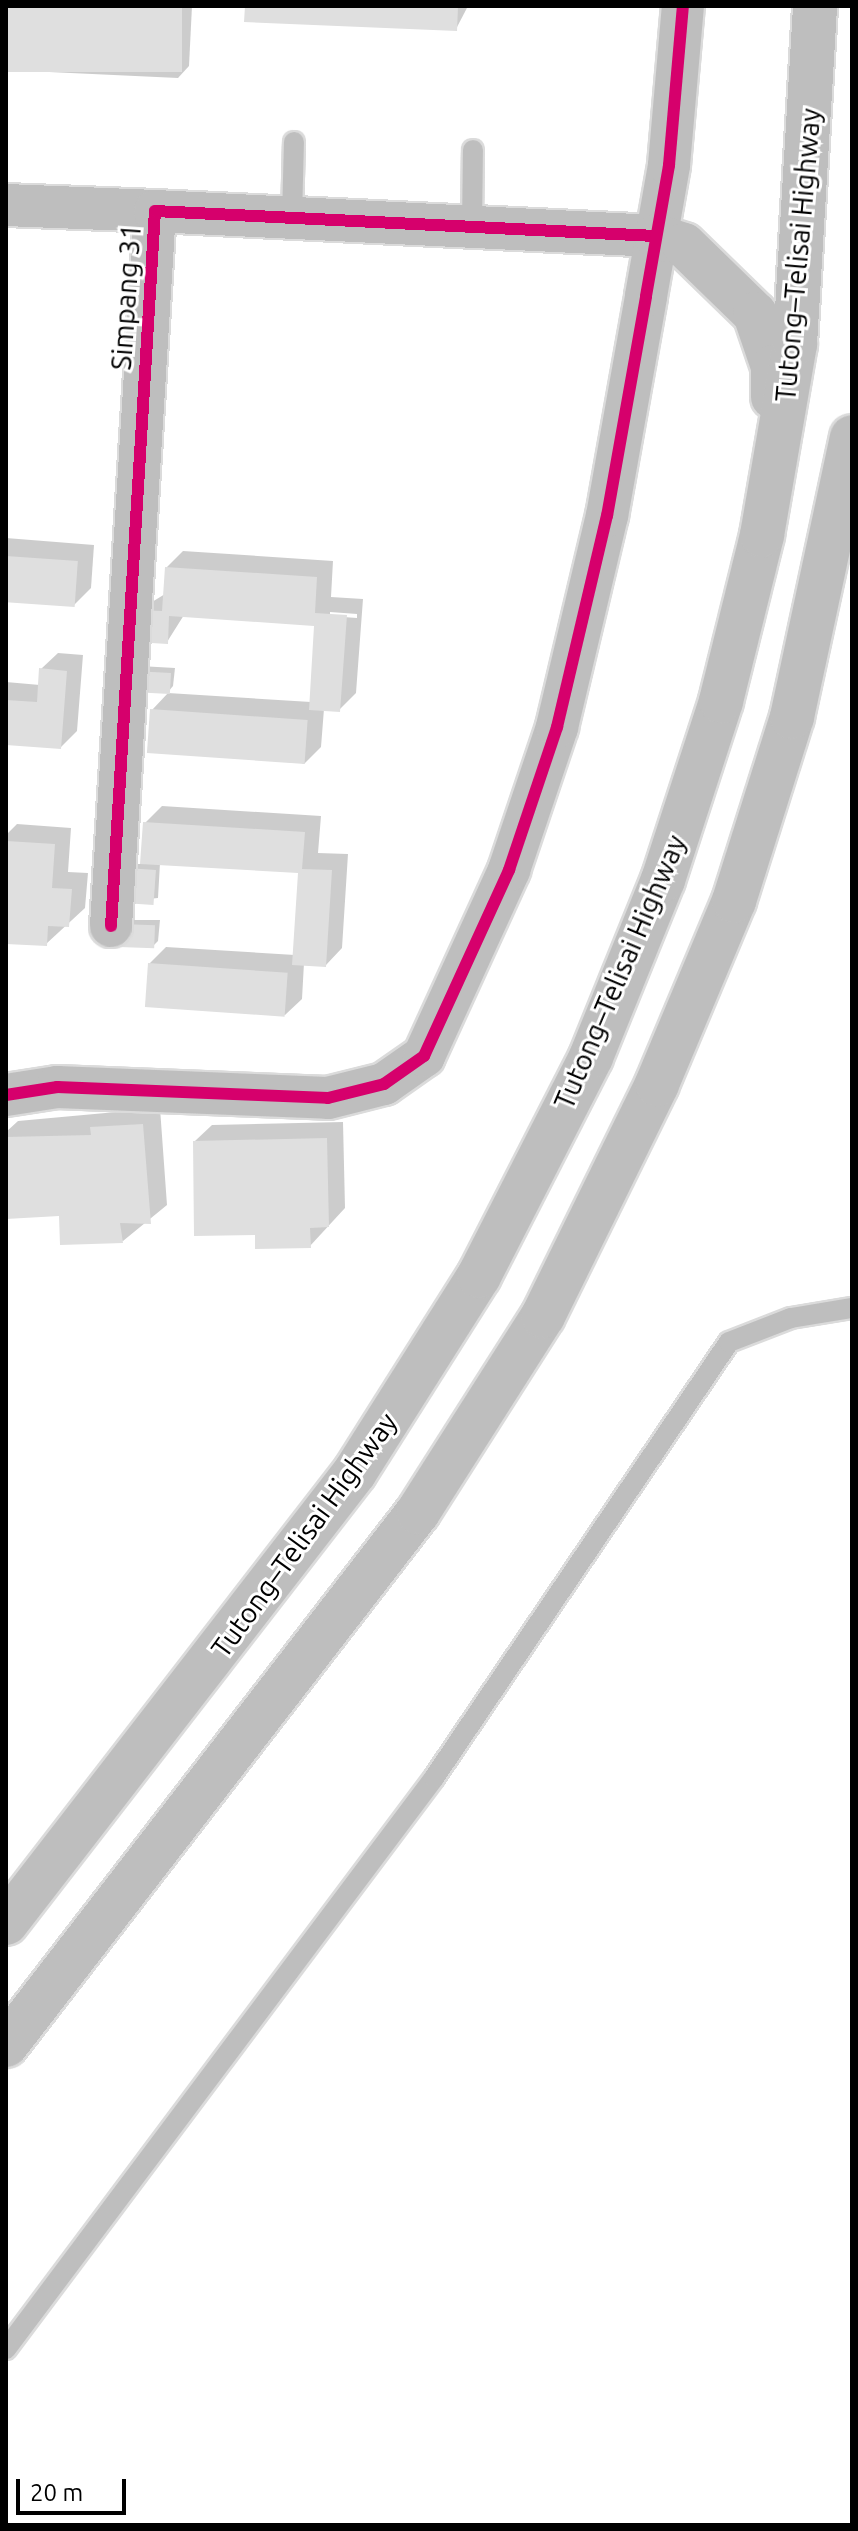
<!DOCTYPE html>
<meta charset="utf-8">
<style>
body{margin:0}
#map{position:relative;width:858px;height:2531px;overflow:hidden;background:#fff;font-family:Ubuntu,sans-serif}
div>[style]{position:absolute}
.shadow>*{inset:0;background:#0003}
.building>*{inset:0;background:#dfdfdf;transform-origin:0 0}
.roads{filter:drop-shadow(2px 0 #dbdbdb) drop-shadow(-2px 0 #dbdbdb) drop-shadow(0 2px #dbdbdb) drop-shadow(0 -2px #dbdbdb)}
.service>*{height:20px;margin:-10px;padding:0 10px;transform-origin:10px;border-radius:10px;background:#bebebe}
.minor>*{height:42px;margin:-21px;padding:0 21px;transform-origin:21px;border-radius:21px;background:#bebebe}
.trunk>*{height:44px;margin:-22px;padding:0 22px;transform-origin:22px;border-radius:22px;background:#bebebe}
.cycleway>*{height:12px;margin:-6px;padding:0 6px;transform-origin:6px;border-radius:6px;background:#d6006c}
span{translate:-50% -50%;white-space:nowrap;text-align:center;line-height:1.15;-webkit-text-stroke:6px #fff;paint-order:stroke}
.street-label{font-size:28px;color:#000}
.frame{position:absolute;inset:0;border:8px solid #000;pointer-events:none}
.scale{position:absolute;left:16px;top:2479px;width:110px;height:36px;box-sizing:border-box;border:4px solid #000;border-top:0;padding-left:10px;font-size:24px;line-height:28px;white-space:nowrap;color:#000;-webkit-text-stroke:6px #fff;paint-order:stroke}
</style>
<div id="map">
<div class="shadow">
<i style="clip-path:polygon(6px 6px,192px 6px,189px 66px,178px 78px,6px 70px)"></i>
<i style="clip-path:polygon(247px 6px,468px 6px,456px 29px)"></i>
<i style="clip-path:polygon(6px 538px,94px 545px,91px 588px,74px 605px,6px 600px)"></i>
<i style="clip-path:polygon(evenodd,183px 551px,333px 561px,331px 597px,363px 599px,356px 693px,339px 710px,324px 709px,321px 747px,304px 764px,152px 710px,168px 693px,311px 702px,316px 624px,184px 615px,167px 642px,139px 610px,165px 594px,166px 568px,183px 551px,330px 612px,357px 614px,357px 618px,330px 616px,330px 612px)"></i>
<i style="clip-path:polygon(58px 653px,83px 655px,77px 731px,61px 747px,6px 743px,6px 682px,40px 685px,41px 669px)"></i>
<i style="clip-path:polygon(140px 666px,175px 668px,173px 686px,168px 692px)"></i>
<i style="clip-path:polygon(162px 806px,321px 816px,318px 853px,348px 854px,342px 948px,326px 965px,304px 963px,302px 999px,285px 1015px,149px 964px,166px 947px,295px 955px,300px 872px,160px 863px,158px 898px,127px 901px,133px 864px,142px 864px,145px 823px)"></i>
<i style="clip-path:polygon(17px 824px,71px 828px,68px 872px,88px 873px,85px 908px,46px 944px,6px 942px,6px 835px)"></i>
<i style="clip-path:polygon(127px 920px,160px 920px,158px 941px,153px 946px)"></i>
<i style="clip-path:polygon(160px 1108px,167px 1205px,123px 1241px,60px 1214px,6px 1217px,6px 1132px,18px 1121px)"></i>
<i style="clip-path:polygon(343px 1122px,345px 1208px,310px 1246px,257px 1233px,195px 1141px,212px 1125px)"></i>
</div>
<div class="building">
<i style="left:6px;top:6px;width:176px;height:66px"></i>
<i style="clip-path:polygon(245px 6px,458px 6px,457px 31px,244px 22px)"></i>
<i style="left:6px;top:556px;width:72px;height:46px;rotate:4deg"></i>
<i style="clip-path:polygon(165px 567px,317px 577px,315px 613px,347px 615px,340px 712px,309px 710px,314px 626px,169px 616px,168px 644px,135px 642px,137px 610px,162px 611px)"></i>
<i style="clip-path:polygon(39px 668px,67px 671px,61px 749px,6px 745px,6px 700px,37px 702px)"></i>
<i style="left:133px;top:671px;width:38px;height:21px;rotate:3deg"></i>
<i style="left:150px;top:709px;width:158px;height:44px;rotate:4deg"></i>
<i style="clip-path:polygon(143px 822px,305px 832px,302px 869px,332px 870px,326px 967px,292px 965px,298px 873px,140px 864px)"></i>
<i style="clip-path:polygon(6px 841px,55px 844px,52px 888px,72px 889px,69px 927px,48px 926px,47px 946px,6px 944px)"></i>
<i style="left:126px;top:868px;width:30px;height:35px;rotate:4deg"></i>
<i style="left:120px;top:924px;width:35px;height:23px;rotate:2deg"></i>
<i style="left:148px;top:963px;width:140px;height:44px;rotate:4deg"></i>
<i style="clip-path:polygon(143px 1124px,151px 1224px,120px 1223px,123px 1243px,60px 1245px,59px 1216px,6px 1219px,6px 1137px,91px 1135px,90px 1127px)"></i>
<i style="clip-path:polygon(327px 1138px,329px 1227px,310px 1228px,311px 1248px,255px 1249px,255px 1235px,194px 1236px,193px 1141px)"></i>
</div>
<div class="roads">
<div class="service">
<i style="left:292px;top:217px;width:75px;rotate:-88.5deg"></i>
<i style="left:472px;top:227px;width:77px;rotate:-89.3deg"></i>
<i style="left:6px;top:2349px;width:714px;rotate:-53.15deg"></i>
<i style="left:434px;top:1778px;width:526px;rotate:-55.92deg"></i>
<i style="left:729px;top:1342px;width:66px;rotate:-21.2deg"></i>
<i style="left:791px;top:1318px;width:62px;rotate:-9.3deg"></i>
</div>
<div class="minor">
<i style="left:6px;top:205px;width:149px;rotate:2.3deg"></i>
<i style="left:111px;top:926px;width:716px;rotate:-86.48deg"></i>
<i style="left:155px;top:211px;width:502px;rotate:2.86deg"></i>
<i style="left:6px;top:1095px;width:52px;rotate:-8.9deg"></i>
<i style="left:57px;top:1087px;width:271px;rotate:2.3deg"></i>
<i style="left:328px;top:1098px;width:58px;rotate:-14deg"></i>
<i style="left:384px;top:1084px;width:49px;rotate:-35deg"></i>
<i style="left:424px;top:1056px;width:205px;rotate:-65.4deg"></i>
<i style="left:509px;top:870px;width:151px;rotate:-71.4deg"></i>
<i style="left:557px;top:727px;width:217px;rotate:-76.7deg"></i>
<i style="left:607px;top:516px;width:223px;rotate:-79.9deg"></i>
<i style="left:646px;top:296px;width:133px;rotate:-80deg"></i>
<i style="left:669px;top:165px;width:160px;rotate:-85deg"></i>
</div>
<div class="trunk">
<i style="left:656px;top:236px;width:29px;rotate:18deg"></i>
<i style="left:684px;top:245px;width:99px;rotate:44.2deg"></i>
<i style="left:755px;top:314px;width:56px;rotate:71.2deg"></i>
<i style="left:773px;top:367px;width:30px;rotate:90deg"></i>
<i style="left:6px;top:1923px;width:570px;rotate:-52.27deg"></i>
<i style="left:355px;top:1472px;width:232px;rotate:-57.7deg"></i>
<i style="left:479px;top:1276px;width:246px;rotate:-62.9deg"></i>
<i style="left:591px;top:1057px;width:191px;rotate:-67.9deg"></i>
<i style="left:663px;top:880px;width:188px;rotate:-72deg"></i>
<i style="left:721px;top:701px;width:171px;rotate:-76.1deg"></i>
<i style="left:762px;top:535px;width:194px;rotate:-80.2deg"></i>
<i style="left:795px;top:344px;width:339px;rotate:-86.6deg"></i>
<i style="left:6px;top:2045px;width:674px;rotate:-52.3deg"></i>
<i style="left:418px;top:1512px;width:232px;rotate:-57.5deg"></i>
<i style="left:543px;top:1316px;width:258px;rotate:-63.8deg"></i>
<i style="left:657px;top:1084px;width:199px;rotate:-67.2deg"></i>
<i style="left:734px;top:901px;width:193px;rotate:-72.5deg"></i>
<i style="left:792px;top:717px;width:286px;rotate:-77.9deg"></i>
</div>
</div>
<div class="cycleway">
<i style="left:111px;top:926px;width:716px;rotate:-86.48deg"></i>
<i style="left:155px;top:211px;width:502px;rotate:2.86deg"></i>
<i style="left:6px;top:1095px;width:52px;rotate:-8.9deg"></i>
<i style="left:57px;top:1087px;width:271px;rotate:2.3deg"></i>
<i style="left:328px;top:1098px;width:58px;rotate:-14deg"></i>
<i style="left:384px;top:1084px;width:49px;rotate:-35deg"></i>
<i style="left:424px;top:1056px;width:205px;rotate:-65.4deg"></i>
<i style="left:509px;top:870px;width:151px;rotate:-71.4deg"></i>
<i style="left:557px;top:727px;width:217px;rotate:-76.7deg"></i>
<i style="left:607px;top:516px;width:223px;rotate:-79.9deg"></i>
<i style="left:646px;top:296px;width:133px;rotate:-80deg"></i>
<i style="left:669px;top:165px;width:160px;rotate:-85deg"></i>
</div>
<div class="street-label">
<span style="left:798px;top:255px;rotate:-85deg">Tutong–Telisai Highway</span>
<span style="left:126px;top:297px;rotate:-86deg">Simpang 31</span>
<span style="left:620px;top:972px;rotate:-67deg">Tutong–Telisai Highway</span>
<span style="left:304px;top:1535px;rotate:-54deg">Tutong–Telisai Highway</span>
</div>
<div class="frame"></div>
<div class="scale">20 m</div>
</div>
